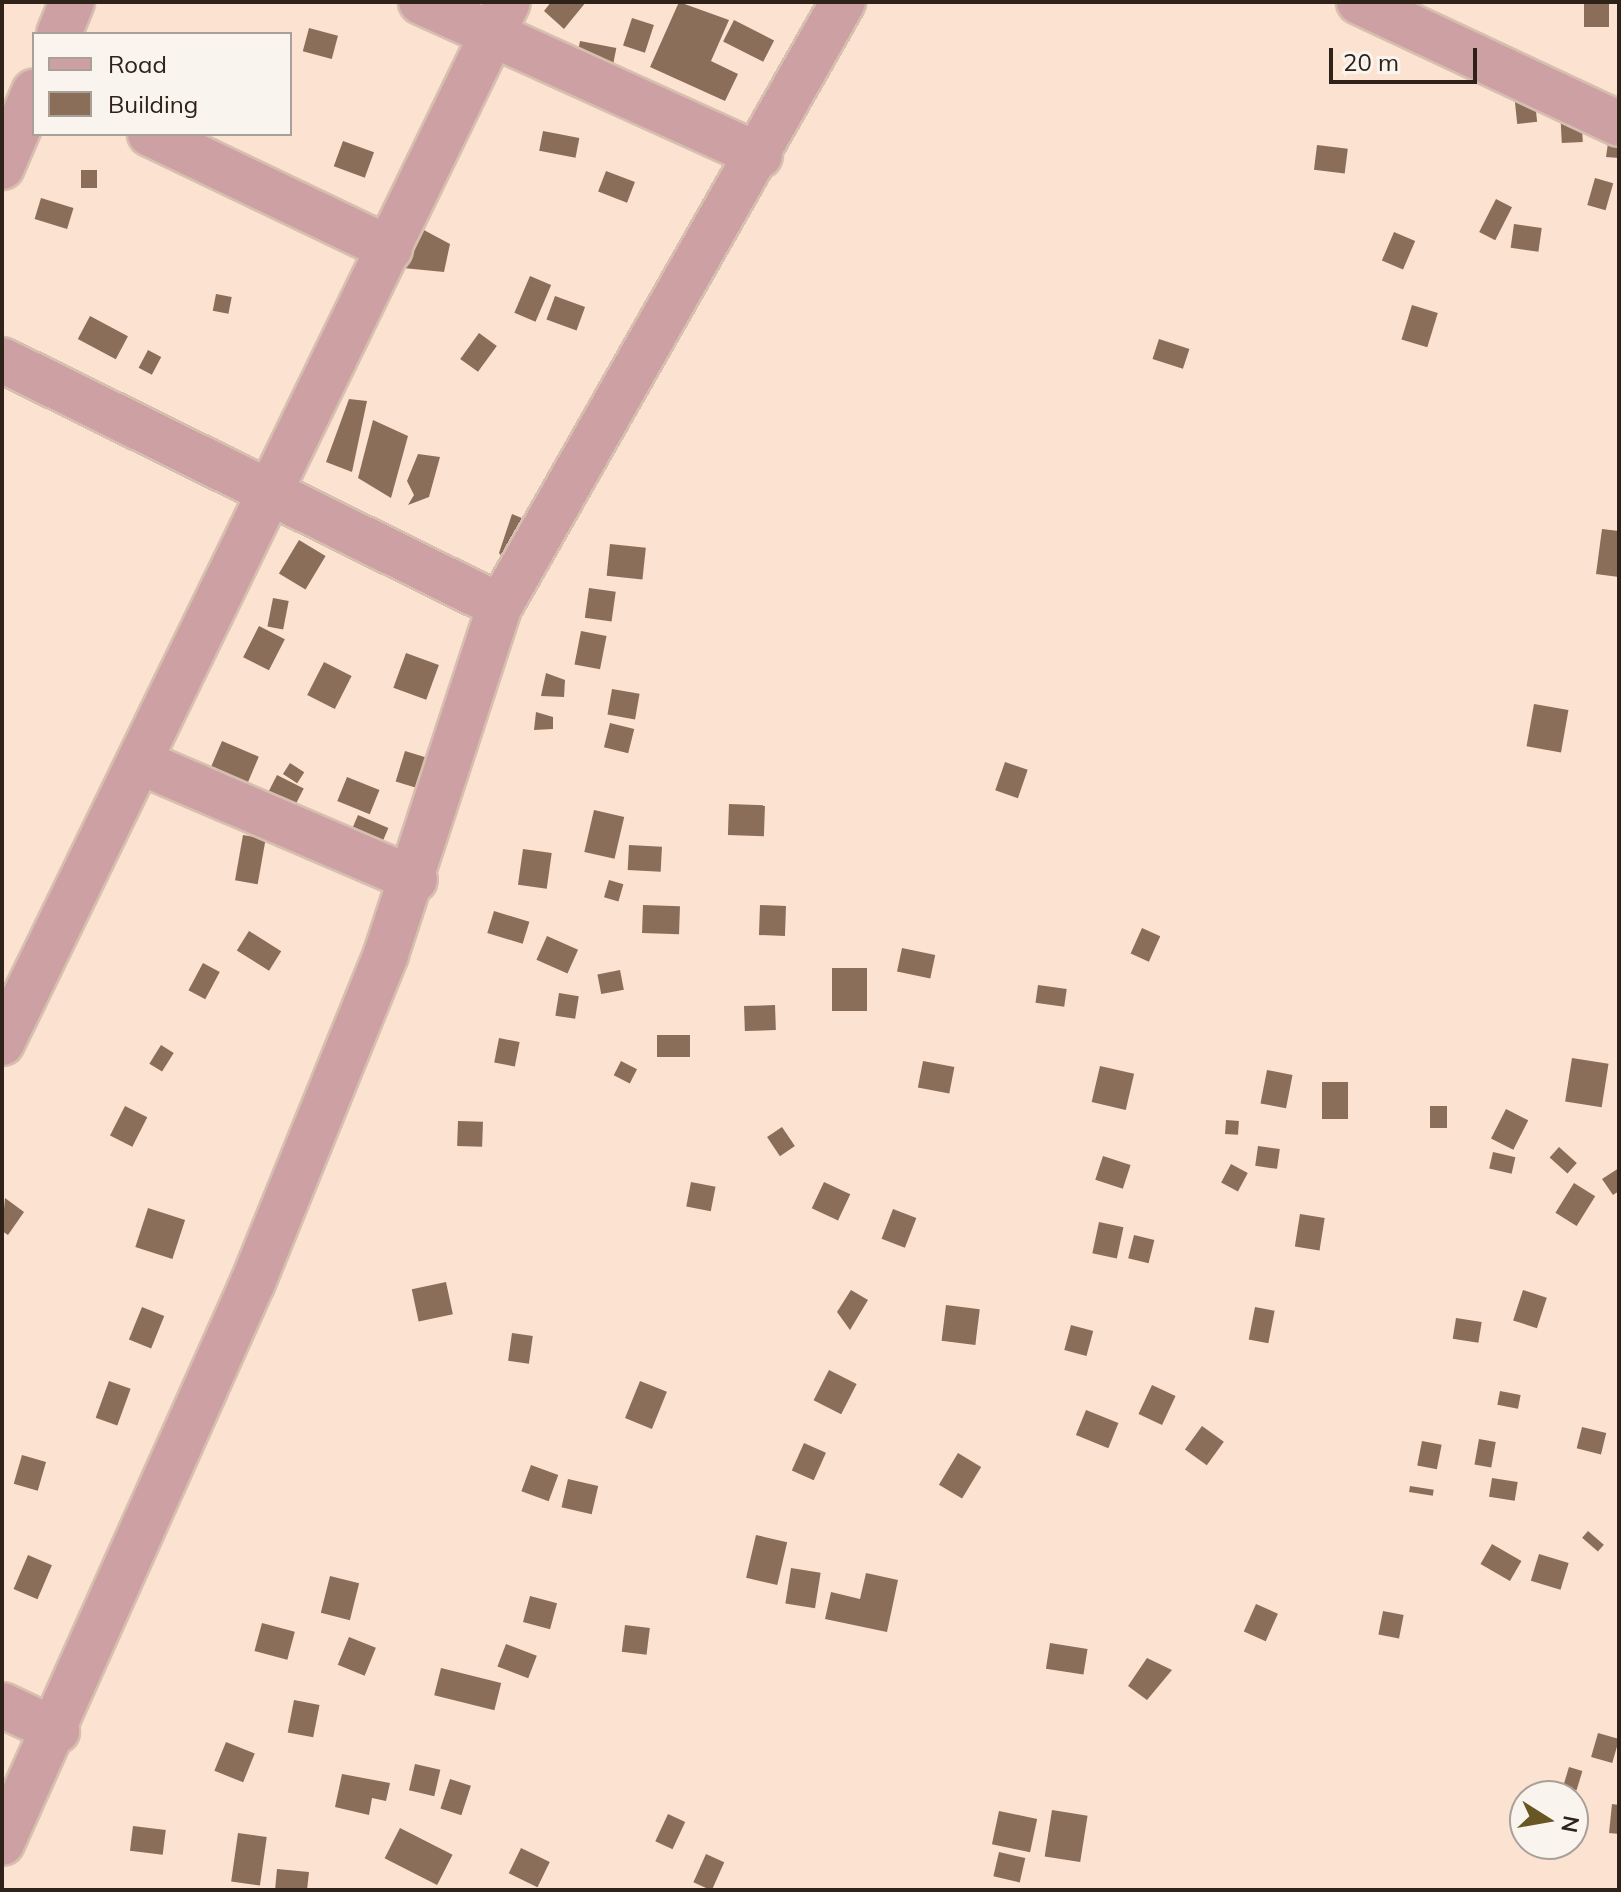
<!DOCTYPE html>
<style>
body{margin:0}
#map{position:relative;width:1621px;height:1892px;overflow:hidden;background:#fce2d0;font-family:Mulish,sans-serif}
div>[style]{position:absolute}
.building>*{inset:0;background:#8b6e5a;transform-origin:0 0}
.roads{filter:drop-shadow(2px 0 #d7bfaf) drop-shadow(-2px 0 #d7bfaf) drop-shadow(0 2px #d7bfaf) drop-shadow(0 -2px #d7bfaf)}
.minor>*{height:44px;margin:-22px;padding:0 22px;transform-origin:22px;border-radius:22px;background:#cda0a4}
span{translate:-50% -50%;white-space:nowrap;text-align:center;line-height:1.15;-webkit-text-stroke:6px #faf4ef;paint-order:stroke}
.frame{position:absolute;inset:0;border:4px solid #2e2219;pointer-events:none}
.legend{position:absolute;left:32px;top:32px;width:260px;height:104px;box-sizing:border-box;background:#faf4ef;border:2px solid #a8a099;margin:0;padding:10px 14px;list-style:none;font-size:24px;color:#2e2219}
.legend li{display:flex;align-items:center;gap:16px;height:40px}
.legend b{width:40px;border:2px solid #a8a099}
.north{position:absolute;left:1509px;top:1780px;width:80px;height:80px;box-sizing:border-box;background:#faf4ef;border:2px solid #a8a099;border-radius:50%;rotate:101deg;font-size:22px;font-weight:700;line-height:32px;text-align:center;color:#2e2219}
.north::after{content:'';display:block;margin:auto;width:28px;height:36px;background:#685725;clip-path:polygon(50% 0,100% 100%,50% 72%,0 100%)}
.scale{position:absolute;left:1329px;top:48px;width:148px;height:36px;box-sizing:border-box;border:4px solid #2e2219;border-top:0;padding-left:10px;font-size:24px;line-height:28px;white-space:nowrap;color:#2e2219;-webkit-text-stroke:6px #faf4ef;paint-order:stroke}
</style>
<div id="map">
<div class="building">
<i style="clip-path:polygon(551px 2px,586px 2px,564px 29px,544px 11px)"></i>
<i style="clip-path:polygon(679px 2px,729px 20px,711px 61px,738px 74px,725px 101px,650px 67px)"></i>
<i style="left:1584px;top:2px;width:25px;height:25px"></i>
<i style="left:632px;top:18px;width:23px;height:29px;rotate:18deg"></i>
<i style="left:734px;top:20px;width:45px;height:24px;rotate:27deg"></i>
<i style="left:309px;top:28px;width:30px;height:24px;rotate:15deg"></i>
<i style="left:580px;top:41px;width:37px;height:22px;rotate:11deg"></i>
<i style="left:1534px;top:92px;width:30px;height:20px;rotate:84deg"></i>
<i style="left:1581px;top:108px;width:34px;height:21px;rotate:87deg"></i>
<i style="clip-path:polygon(1610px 129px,1619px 130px,1619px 158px,1606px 157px)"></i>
<i style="left:543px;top:131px;width:37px;height:20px;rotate:11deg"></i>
<i style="left:343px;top:141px;width:33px;height:27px;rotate:20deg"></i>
<i style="left:1317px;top:145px;width:31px;height:25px;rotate:7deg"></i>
<i style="left:81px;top:170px;width:16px;height:18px"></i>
<i style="left:606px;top:171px;width:31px;height:22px;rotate:21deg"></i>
<i style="left:1595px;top:178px;width:19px;height:28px;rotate:16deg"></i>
<i style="left:41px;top:198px;width:34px;height:22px;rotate:17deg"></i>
<i style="left:1496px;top:199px;width:18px;height:37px;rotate:27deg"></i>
<i style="left:1514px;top:224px;width:28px;height:24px;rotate:8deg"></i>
<i style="clip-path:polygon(422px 229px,450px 244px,444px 272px,403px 268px)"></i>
<i style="left:1394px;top:232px;width:23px;height:31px;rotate:23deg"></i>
<i style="left:530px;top:276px;width:23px;height:40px;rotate:23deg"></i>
<i style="left:216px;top:294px;width:16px;height:17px;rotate:11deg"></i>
<i style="left:555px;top:296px;width:32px;height:25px;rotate:20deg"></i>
<i style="left:1412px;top:305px;width:27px;height:36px;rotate:17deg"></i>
<i style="left:90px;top:316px;width:43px;height:26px;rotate:28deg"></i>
<i style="left:479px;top:333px;width:22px;height:32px;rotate:36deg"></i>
<i style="left:1159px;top:339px;width:32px;height:21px;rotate:18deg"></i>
<i style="left:148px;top:350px;width:15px;height:20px;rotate:28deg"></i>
<i style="clip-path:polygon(349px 399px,367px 401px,352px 472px,326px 462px)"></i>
<i style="clip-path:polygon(373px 420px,408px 436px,391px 498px,358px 478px)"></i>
<i style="clip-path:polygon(418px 454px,440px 457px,429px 497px,408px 505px,414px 495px,407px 481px)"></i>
<i style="clip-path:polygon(512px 514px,534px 523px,510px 566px,499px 553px)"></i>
<i style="clip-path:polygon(1602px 529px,1619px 531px,1619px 577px,1596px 574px)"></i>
<i style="left:299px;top:540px;width:31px;height:39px;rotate:31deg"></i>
<i style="left:610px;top:544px;width:36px;height:32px;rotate:6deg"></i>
<i style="left:589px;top:588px;width:27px;height:30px;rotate:8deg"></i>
<i style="left:273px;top:598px;width:16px;height:29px;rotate:11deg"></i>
<i style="left:259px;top:626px;width:29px;height:35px;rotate:27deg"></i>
<i style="left:581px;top:631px;width:26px;height:34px;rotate:11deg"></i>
<i style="left:406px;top:653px;width:35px;height:37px;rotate:20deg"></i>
<i style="left:324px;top:662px;width:31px;height:37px;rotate:27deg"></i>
<i style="clip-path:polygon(546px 673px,565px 680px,564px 697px,541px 696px)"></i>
<i style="left:612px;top:689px;width:28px;height:26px;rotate:10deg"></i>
<i style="left:1534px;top:704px;width:35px;height:43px;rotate:10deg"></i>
<i style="clip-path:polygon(536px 712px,553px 717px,553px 729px,534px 730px)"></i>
<i style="left:610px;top:723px;width:25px;height:25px;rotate:14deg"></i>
<i style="left:222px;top:741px;width:40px;height:33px;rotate:23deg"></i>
<i style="left:405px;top:751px;width:30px;height:32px;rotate:17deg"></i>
<i style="left:1005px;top:762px;width:24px;height:30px;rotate:19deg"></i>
<i style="left:290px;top:763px;width:17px;height:13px;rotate:33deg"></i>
<i style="left:277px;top:775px;width:30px;height:30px;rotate:27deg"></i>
<i style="left:347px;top:777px;width:35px;height:26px;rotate:22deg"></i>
<i style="left:729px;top:804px;width:36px;height:31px;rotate:2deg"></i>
<i style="left:594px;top:810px;width:31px;height:43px;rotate:13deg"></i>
<i style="left:358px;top:815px;width:33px;height:21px;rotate:23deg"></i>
<i style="left:243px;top:835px;width:23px;height:46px;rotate:10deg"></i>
<i style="left:629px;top:845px;width:33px;height:25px;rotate:3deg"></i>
<i style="left:523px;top:849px;width:29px;height:36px;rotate:8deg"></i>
<i style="left:609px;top:880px;width:15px;height:18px;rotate:16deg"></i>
<i style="left:643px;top:905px;width:37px;height:28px;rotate:2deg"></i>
<i style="left:760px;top:905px;width:26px;height:30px;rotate:2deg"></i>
<i style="left:494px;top:911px;width:37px;height:23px;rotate:17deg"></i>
<i style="left:1142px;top:928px;width:20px;height:28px;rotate:24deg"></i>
<i style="left:249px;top:931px;width:38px;height:23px;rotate:32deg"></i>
<i style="left:547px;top:936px;width:34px;height:26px;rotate:24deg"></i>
<i style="left:902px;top:948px;width:34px;height:24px;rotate:12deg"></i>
<i style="left:203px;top:963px;width:19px;height:31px;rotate:28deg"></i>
<i style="left:832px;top:968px;width:35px;height:43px"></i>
<i style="left:620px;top:970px;width:20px;height:23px;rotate:79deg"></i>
<i style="left:1038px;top:985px;width:29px;height:18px;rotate:8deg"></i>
<i style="left:559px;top:993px;width:20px;height:23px;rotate:9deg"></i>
<i style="left:775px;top:1005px;width:25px;height:31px;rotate:88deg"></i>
<i style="left:657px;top:1035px;width:33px;height:22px"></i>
<i style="left:499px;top:1038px;width:21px;height:25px;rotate:11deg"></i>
<i style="left:161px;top:1045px;width:15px;height:22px;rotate:32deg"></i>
<i style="left:1572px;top:1058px;width:37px;height:44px;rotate:9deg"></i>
<i style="left:621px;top:1061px;width:18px;height:16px;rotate:27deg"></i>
<i style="left:923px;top:1061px;width:32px;height:27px;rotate:11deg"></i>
<i style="left:1100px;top:1066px;width:35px;height:37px;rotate:13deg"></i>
<i style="left:1267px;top:1070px;width:26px;height:34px;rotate:11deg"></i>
<i style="left:1322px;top:1082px;width:26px;height:37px"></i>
<i style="left:125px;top:1106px;width:25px;height:33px;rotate:27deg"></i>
<i style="left:1430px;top:1106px;width:17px;height:22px"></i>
<i style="left:1506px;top:1109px;width:25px;height:33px;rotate:27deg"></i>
<i style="left:1226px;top:1120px;width:13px;height:14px;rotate:4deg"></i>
<i style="left:458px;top:1121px;width:25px;height:25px;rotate:2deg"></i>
<i style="left:782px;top:1127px;width:23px;height:18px;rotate:56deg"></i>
<i style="left:1258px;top:1146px;width:22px;height:20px;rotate:8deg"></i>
<i style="left:1559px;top:1147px;width:24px;height:14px;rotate:42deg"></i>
<i style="left:1493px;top:1152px;width:23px;height:17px;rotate:13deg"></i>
<i style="left:1103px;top:1156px;width:29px;height:25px;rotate:18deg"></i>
<i style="left:1231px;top:1164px;width:19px;height:21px;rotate:28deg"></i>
<i style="clip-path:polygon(1619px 1168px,1619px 1191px,1613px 1195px,1602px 1179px)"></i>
<i style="left:691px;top:1182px;width:25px;height:25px;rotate:11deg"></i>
<i style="left:824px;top:1182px;width:29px;height:29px;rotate:25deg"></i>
<i style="left:1574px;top:1183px;width:25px;height:35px;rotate:32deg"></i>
<i style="clip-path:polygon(5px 1198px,24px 1212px,8px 1235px,2px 1231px)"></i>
<i style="left:148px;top:1208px;width:39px;height:41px;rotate:18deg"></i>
<i style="left:893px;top:1209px;width:25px;height:32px;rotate:21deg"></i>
<i style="left:1300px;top:1214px;width:25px;height:33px;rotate:9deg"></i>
<i style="left:1099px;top:1222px;width:25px;height:32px;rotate:12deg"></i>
<i style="left:1134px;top:1235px;width:21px;height:24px;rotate:14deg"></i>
<i style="left:446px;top:1282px;width:33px;height:35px;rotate:78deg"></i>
<i style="clip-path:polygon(851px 1290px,868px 1300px,850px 1330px,837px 1312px)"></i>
<i style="left:1523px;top:1290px;width:25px;height:32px;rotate:18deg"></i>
<i style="left:946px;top:1305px;width:34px;height:36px;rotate:7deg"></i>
<i style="left:142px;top:1307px;width:24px;height:35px;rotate:22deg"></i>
<i style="left:1255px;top:1307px;width:20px;height:33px;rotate:11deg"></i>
<i style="left:1456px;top:1318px;width:26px;height:21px;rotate:9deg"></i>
<i style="left:1071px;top:1325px;width:23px;height:26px;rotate:15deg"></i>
<i style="left:512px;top:1333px;width:21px;height:28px;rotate:8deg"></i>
<i style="left:829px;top:1370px;width:31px;height:34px;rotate:27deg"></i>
<i style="left:109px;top:1381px;width:23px;height:39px;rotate:20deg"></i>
<i style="left:640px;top:1381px;width:29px;height:40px;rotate:22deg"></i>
<i style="left:1152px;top:1385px;width:26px;height:32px;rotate:25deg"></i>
<i style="left:1500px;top:1391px;width:21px;height:14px;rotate:11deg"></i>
<i style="left:1086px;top:1410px;width:35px;height:27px;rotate:22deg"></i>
<i style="left:1202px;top:1426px;width:27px;height:29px;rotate:36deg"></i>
<i style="left:1582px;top:1427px;width:25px;height:22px;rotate:14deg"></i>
<i style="left:1479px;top:1439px;width:17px;height:26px;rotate:10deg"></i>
<i style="left:1422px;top:1441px;width:20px;height:25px;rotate:11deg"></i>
<i style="left:804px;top:1443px;width:24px;height:30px;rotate:24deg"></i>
<i style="left:958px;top:1453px;width:27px;height:37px;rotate:31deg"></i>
<i style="left:22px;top:1455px;width:25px;height:30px;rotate:16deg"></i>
<i style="left:531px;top:1465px;width:29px;height:28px;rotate:20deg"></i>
<i style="left:1492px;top:1478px;width:26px;height:19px;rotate:9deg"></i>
<i style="left:568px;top:1479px;width:31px;height:29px;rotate:13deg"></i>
<i style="left:1410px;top:1486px;width:24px;height:6px;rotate:9deg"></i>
<i style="left:1588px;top:1531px;width:21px;height:9px;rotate:41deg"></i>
<i style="left:756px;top:1535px;width:32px;height:44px;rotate:13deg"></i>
<i style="left:1492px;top:1544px;width:34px;height:23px;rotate:30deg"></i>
<i style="left:1539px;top:1554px;width:31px;height:28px;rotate:17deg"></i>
<i style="left:28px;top:1555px;width:26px;height:37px;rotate:23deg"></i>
<i style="left:791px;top:1568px;width:30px;height:36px;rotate:9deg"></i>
<i style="clip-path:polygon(866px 1573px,898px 1580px,887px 1632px,825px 1619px,831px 1592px,860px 1599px)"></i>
<i style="left:330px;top:1576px;width:30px;height:38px;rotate:14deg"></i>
<i style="left:530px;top:1596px;width:28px;height:27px;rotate:15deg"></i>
<i style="left:1256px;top:1604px;width:24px;height:30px;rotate:24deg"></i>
<i style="left:1383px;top:1611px;width:21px;height:24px;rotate:11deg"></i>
<i style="left:262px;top:1623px;width:34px;height:29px;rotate:15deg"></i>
<i style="left:625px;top:1625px;width:25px;height:27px;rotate:7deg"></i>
<i style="left:349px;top:1637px;width:29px;height:30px;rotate:22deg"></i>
<i style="left:1050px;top:1643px;width:38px;height:26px;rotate:9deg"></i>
<i style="left:506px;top:1644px;width:33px;height:24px;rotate:21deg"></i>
<i style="clip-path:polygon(1147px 1658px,1172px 1670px,1147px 1700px,1128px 1686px)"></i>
<i style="left:441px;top:1668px;width:62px;height:28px;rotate:14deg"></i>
<i style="left:294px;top:1700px;width:26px;height:33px;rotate:11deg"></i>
<i style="left:1598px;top:1733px;width:22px;height:25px;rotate:16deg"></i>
<i style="left:226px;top:1742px;width:31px;height:31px;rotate:22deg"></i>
<i style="left:415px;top:1764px;width:26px;height:27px;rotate:13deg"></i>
<i style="left:1569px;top:1767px;width:14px;height:20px;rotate:17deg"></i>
<i style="clip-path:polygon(342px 1774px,390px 1783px,386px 1801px,372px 1798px,369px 1815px,335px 1807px)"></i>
<i style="left:450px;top:1779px;width:22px;height:31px;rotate:18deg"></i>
<i style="clip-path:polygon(1612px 1804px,1619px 1805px,1619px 1834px,1609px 1833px)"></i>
<i style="left:1052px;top:1810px;width:36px;height:47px;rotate:9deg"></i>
<i style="left:999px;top:1811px;width:39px;height:34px;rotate:12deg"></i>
<i style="left:668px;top:1814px;width:19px;height:30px;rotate:25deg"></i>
<i style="left:133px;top:1826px;width:33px;height:25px;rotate:7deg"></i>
<i style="left:400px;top:1828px;width:59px;height:34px;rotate:27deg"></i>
<i style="left:238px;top:1833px;width:29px;height:49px;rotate:8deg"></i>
<i style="left:521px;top:1848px;width:32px;height:28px;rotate:26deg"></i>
<i style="left:999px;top:1852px;width:27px;height:25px;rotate:13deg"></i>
<i style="left:706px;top:1854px;width:20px;height:31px;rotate:24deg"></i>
<i style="clip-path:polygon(277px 1869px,309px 1872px,307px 1890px,275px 1890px)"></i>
</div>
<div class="roads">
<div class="minor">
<i style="left:421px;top:2px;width:372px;rotate:24.4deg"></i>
<i style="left:1359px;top:2px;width:287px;rotate:25.1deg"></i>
<i style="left:59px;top:34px;width:35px;rotate:-68deg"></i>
<i style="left:150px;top:134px;width:266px;rotate:25.6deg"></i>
<i style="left:2px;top:167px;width:82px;rotate:-66.9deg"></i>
<i style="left:2px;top:360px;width:555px;rotate:26.29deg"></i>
<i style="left:140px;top:762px;width:299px;rotate:23.2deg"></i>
<i style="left:2px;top:1043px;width:1157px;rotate:-64.08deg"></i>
<i style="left:2px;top:1705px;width:61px;rotate:25.3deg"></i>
<i style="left:2px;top:1843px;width:615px;rotate:-65.9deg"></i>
<i style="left:253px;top:1282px;width:354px;rotate:-67.9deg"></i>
<i style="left:386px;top:954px;width:366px;rotate:-71.9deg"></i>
<i style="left:500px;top:606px;width:695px;rotate:-60.41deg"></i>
</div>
</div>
<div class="frame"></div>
<ul class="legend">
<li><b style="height:10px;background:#cda0a4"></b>Road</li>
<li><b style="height:22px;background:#8b6e5a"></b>Building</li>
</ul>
<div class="north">N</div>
<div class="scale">20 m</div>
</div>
